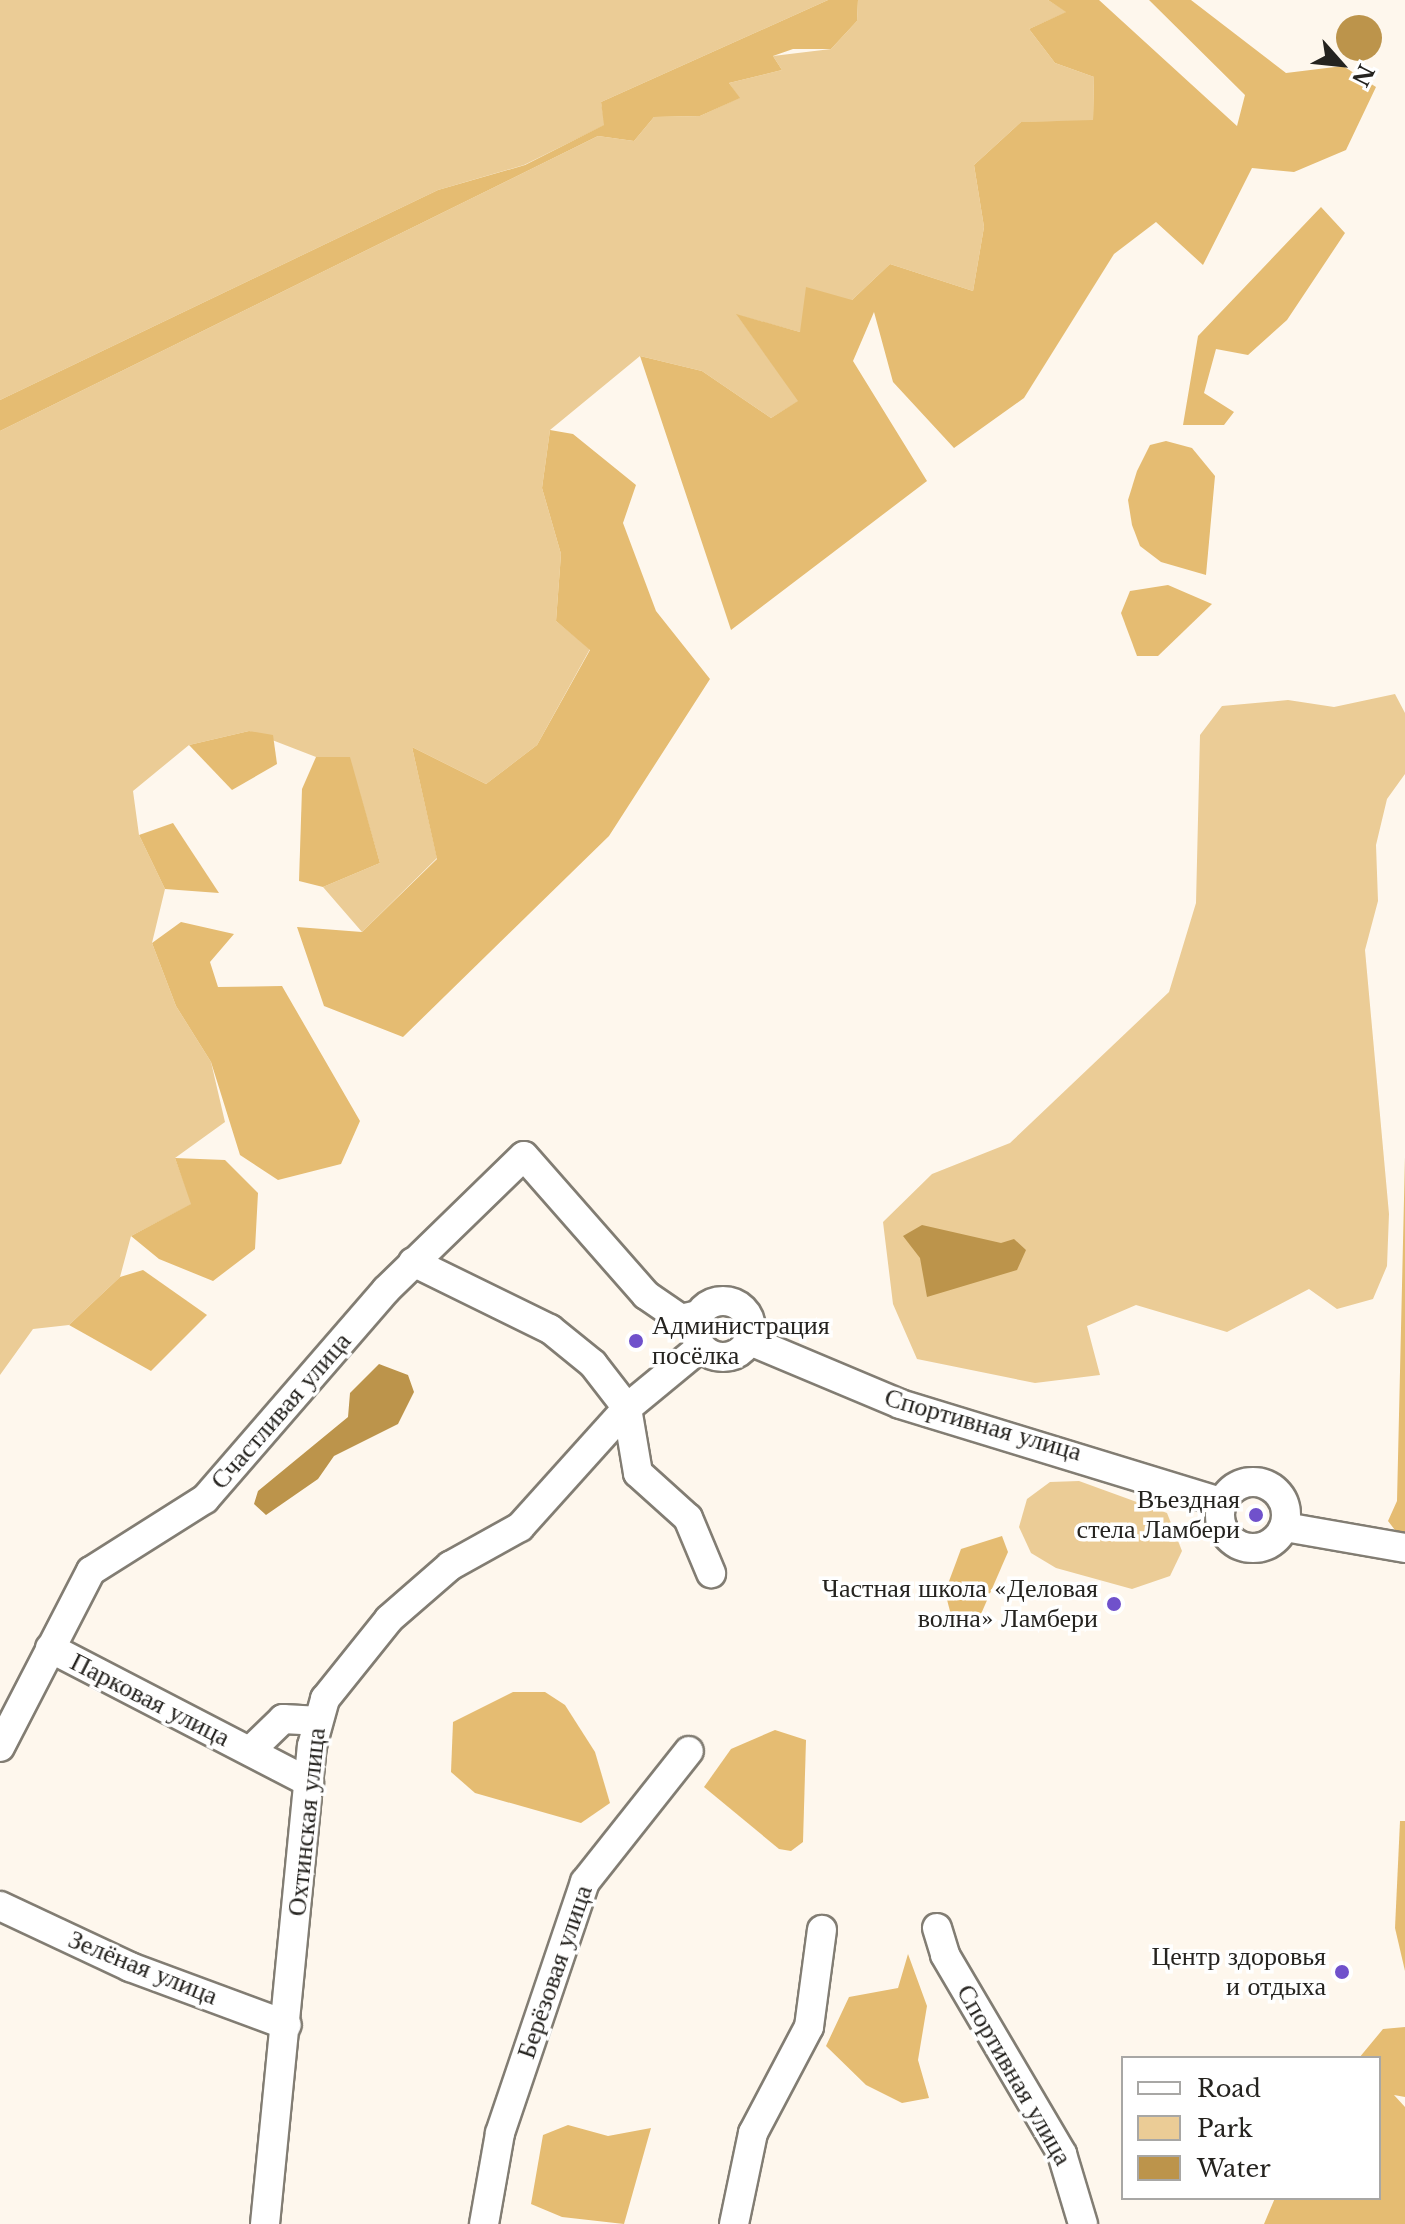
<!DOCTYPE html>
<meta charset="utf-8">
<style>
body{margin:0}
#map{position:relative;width:1405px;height:2224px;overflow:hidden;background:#fef7ed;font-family:"Libre Baskerville",serif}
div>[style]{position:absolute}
.green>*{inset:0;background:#ebcc96}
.forest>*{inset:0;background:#e5bc72}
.water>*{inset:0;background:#bc944b}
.round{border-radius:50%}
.roads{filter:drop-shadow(2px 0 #827d73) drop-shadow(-2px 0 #827d73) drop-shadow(0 2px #827d73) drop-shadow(0 -2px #827d73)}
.minor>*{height:28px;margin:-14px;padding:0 14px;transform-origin:14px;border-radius:14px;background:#fff}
.minor>.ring{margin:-14px;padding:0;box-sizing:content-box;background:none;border:28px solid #fff;border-radius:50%}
.dots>*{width:22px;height:22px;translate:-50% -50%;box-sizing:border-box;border:4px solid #fff;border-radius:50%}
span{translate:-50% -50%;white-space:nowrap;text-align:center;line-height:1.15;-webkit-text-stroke:7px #fff;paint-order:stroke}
.poi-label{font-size:26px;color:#25231f}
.left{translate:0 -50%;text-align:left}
.right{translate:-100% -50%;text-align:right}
.street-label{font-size:26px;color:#25231f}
.legend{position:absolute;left:1121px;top:2056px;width:260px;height:144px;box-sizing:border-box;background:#fff;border:2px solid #a8a7a5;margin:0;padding:10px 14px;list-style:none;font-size:24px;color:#25231f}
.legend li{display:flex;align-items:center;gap:16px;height:40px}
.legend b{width:40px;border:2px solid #a8a7a5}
.north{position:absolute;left:1301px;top:24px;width:80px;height:80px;-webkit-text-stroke:6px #fff;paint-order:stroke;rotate:117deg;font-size:22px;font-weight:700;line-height:32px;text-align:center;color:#25231f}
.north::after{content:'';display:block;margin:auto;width:28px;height:36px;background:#25231f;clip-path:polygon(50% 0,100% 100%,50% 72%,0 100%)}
</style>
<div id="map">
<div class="green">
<i style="clip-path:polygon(0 0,828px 0,601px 102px,605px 125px,524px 165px,438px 190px,0 400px)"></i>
<i style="clip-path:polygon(858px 0,1048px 0,1067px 12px,1029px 29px,1055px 63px,1094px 77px,1093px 121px,1021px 122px,974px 165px,984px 227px,973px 291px,890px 264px,852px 300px,800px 332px,737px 315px,799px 401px,771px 418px,702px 371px,640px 356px,550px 430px,542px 488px,561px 554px,556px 621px,590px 649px,537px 745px,486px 784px,412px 747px,437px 858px,362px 932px,323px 887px,380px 863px,349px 757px,316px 757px,249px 731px,189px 745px,133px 791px,139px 835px,165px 889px,152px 943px,176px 1006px,211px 1062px,225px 1122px,175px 1158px,192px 1204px,131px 1236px,120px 1277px,69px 1325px,33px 1329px,0 1375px,0 431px,598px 136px,634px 141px,654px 117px,700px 116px,739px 98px,729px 83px,782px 70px,773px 56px,831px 49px,857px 21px)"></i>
<i style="clip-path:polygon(1395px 694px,1405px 713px,1405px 774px,1387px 799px,1376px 845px,1378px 901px,1365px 950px,1389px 1214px,1387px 1266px,1373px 1299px,1337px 1309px,1309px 1289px,1227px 1332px,1136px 1305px,1087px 1326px,1100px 1375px,1035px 1383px,917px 1359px,893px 1304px,883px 1222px,932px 1174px,1010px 1143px,1169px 992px,1196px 903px,1200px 735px,1222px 706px,1288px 700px,1334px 707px)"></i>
<i style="clip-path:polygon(1079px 1481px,1167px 1513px,1182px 1551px,1170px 1576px,1132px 1589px,1056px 1568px,1031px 1553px,1019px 1527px,1027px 1499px,1050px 1482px)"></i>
</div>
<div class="forest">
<i style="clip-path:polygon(828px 0,858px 0,857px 21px,831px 49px,793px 49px,773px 56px,782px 70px,729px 83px,740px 98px,700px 116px,654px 117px,634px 141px,598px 136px,0 431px,0 400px,438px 190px,525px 165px,604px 125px,601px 102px)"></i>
<i style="clip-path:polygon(1048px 0,1099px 0,1237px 126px,1245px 95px,1149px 0,1191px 0,1286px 73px,1343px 66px,1376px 87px,1346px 150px,1294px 172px,1252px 168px,1203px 265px,1156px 222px,1114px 254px,1024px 398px,954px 448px,893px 382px,874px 312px,853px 361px,927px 481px,731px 630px,640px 356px,702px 371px,771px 418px,798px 401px,736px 314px,800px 332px,806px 287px,852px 300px,890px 264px,973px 291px,984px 227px,974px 165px,1021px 122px,1093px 120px,1094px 77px,1055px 63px,1029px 29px,1066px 12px)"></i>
<i style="clip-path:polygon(1321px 207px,1345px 233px,1287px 320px,1248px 355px,1216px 349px,1204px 393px,1234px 412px,1224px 425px,1183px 425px,1198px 336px)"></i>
<i style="clip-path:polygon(550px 430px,573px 434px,636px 485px,623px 523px,656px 611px,710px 679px,609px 836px,403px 1037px,324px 1006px,297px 927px,362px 932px,437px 859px,412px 747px,486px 784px,537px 745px,590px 650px,556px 621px,561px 554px,542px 488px)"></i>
<i style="clip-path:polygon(1166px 441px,1192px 448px,1215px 476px,1206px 575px,1161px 562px,1140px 546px,1132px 525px,1128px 500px,1137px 471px,1150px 445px)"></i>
<i style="clip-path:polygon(1168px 585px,1212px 604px,1158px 656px,1137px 656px,1121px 613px,1130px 591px)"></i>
<i style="clip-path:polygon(249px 731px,273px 735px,277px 764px,232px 790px,189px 745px)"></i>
<i style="clip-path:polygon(316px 757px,350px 757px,380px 863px,323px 887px,299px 881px,302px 789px)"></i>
<i style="clip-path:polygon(173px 823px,219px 893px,165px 889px,139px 835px)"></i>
<i style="clip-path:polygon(181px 922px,234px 934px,210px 962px,218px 987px,282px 986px,360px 1121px,341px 1164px,278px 1180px,240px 1155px,211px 1062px,176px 1006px,152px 943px)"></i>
<i style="clip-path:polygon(1405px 1156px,1405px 1532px,1398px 1534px,1388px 1521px,1397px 1501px)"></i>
<i style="clip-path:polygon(175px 1158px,225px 1160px,258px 1193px,255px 1249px,213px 1281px,159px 1259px,131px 1236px,191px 1204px)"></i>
<i style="clip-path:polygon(143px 1270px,207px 1315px,151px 1371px,69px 1325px,120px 1277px)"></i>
<i style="clip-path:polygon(1002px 1536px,1008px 1552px,981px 1614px,951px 1615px,945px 1592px,961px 1549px)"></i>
<i style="clip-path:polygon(513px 1692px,545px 1692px,565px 1705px,595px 1752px,610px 1803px,581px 1823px,475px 1793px,451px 1772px,453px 1722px)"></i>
<i style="clip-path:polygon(775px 1730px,806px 1740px,803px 1842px,791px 1851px,779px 1849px,704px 1787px,731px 1749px)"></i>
<i style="clip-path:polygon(1400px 1821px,1405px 1821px,1405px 1971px,1395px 1928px)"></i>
<i style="clip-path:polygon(908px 1954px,927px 2006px,918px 2060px,929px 2098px,902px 2103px,866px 2085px,826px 2046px,849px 1997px,898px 1988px)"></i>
<i style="clip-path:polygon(1405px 2027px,1405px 2097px,1394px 2095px,1405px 2107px,1405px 2224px,1264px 2224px,1275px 2198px,1379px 2198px,1379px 2058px,1359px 2058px,1383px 2029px)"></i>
<i style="clip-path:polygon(568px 2125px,608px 2136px,651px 2128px,624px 2224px,562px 2217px,531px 2204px,543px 2135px)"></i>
</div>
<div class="water">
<i class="round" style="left:1336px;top:15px;width:46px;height:46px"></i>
<i style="clip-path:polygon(922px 1225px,1001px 1243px,1014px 1239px,1026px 1250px,1017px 1270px,927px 1297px,920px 1258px,903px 1236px)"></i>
<i style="clip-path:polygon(379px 1364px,408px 1375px,414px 1392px,398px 1424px,334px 1456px,318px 1479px,266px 1515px,254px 1504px,258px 1491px,348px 1417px,350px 1393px)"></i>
</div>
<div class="roads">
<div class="minor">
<i style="left:413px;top:1262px;width:153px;rotate:26.1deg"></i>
<i style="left:550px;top:1329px;width:55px;rotate:39.1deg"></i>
<i style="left:593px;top:1364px;width:56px;rotate:52.3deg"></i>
<i style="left:627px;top:1408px;width:66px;rotate:80.4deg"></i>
<i style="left:638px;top:1473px;width:67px;rotate:42deg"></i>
<i style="left:688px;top:1518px;width:60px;rotate:67.3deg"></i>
<i class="ring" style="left:695px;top:1301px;width:28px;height:28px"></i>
<i style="left:748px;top:1340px;width:165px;rotate:22.8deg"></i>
<i style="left:900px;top:1404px;width:336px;rotate:17deg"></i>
<i class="ring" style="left:1220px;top:1482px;width:38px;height:38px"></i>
<i style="left:1285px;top:1527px;width:122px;rotate:9.9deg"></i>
<i style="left:50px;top:1648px;width:292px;rotate:27.4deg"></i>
<i style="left:0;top:1747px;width:198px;rotate:-62.7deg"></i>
<i style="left:91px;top:1571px;width:135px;rotate:-32.3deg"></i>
<i style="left:205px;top:1499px;width:276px;rotate:-49.1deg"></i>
<i style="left:386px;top:1290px;width:192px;rotate:-44.2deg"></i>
<i style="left:524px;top:1156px;width:185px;rotate:48.7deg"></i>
<i style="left:646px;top:1295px;width:42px;rotate:34.4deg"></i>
<i style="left:681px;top:1319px;width:17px;rotate:-13deg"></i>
<i style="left:250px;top:1751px;width:46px;rotate:-44.1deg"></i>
<i style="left:283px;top:1719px;width:33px;rotate:3deg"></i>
<i style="left:0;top:1906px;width:144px;rotate:25.1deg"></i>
<i style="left:130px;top:1967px;width:167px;rotate:20.3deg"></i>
<i style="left:937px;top:1928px;width:28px;rotate:73deg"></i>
<i style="left:945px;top:1955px;width:231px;rotate:59.5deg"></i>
<i style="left:1062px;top:2154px;width:73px;rotate:73.3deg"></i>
<i style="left:265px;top:2224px;width:480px;rotate:-84.4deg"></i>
<i style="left:312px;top:1746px;width:49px;rotate:-74.5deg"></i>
<i style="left:325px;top:1699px;width:102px;rotate:-51.3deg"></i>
<i style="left:389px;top:1619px;width:81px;rotate:-41deg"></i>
<i style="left:450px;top:1566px;width:80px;rotate:-29.1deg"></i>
<i style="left:520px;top:1527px;width:160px;rotate:-48deg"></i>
<i style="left:627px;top:1408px;width:96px;rotate:-39.5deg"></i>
<i style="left:484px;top:2224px;width:92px;rotate:-80deg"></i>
<i style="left:500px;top:2133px;width:265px;rotate:-71.3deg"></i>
<i style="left:585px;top:1882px;width:167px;rotate:-51.6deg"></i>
<i style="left:734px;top:2224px;width:93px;rotate:-78.2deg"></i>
<i style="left:753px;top:2133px;width:120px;rotate:-62.2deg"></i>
<i style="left:809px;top:2027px;width:98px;rotate:-82.4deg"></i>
</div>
</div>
<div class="dots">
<i style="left:636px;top:1341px;background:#7051cb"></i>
<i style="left:1256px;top:1515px;background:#7051cb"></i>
<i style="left:1114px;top:1604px;background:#7051cb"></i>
<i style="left:1342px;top:1972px;background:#7051cb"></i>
</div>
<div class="poi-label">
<span class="left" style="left:652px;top:1341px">Администрация<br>посёлка</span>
<span class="right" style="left:1240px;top:1515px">Въездная<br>стела Ламбери</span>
<span class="right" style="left:1098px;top:1604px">Частная школа «Деловая<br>волна» Ламбери</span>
<span class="right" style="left:1326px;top:1972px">Центр здоровья<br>и отдыха</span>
</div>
<div class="street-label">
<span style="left:281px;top:1411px;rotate:-49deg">Счастливая улица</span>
<span style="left:983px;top:1425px;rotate:16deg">Спортивная улица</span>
<span style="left:150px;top:1700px;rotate:27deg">Парковая улица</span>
<span style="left:307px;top:1822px;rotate:-84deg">Охтинская улица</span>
<span style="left:143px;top:1968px;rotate:22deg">Зелёная улица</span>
<span style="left:555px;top:1972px;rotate:-71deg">Берёзовая улица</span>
<span style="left:1014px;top:2075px;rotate:60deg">Спортивная улица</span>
</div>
<ul class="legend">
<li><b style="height:10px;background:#fff"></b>Road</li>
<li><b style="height:22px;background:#ebcc96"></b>Park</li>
<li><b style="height:22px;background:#bc944b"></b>Water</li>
</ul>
<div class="north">N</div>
</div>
